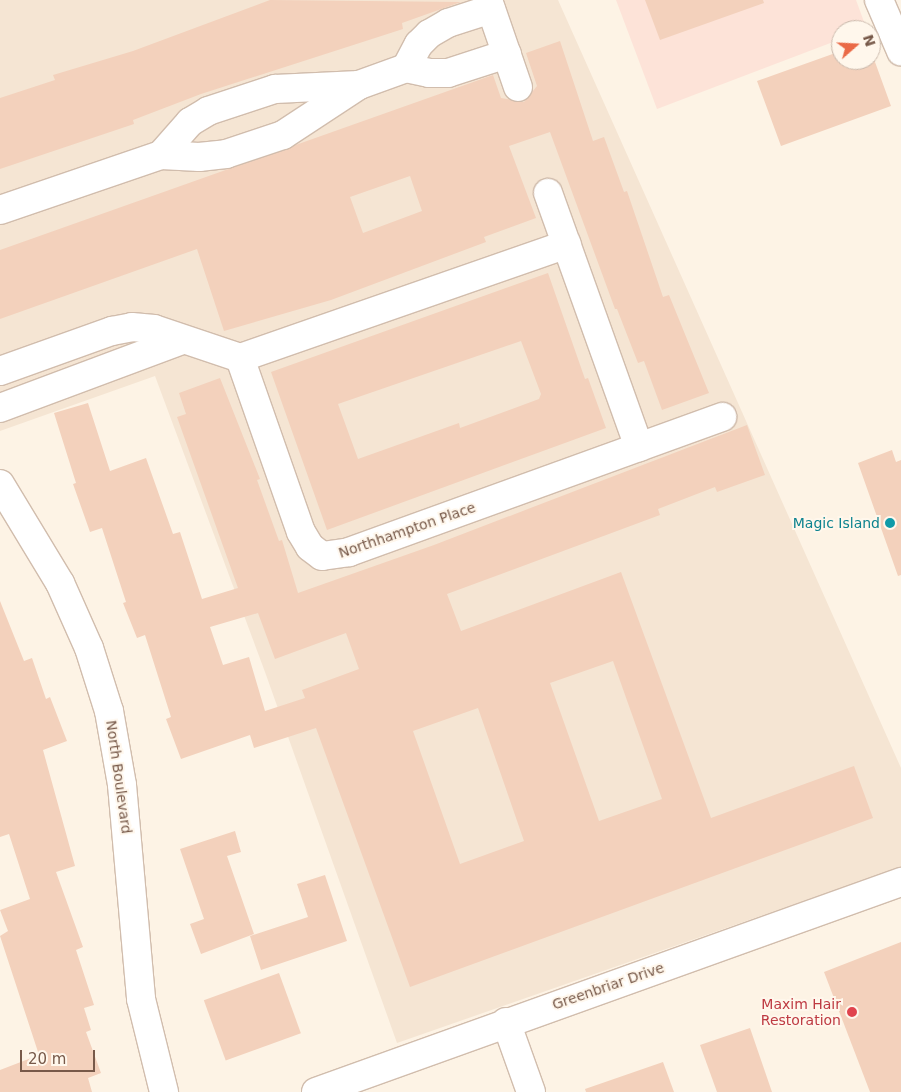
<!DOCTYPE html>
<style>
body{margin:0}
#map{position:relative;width:901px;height:1092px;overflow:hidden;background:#fdf3e5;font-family:"DejaVu Sans",sans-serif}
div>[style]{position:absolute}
.residential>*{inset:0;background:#f5e5d3}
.commercial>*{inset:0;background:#fde3d8}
.building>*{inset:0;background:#f3d1bc;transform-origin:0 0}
.roads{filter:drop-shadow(1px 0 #d1bdad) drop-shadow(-1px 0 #d1bdad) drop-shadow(0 1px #d1bdad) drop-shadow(0 -1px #d1bdad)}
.minor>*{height:28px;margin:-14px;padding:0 14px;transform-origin:14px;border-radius:14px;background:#fff}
.secondary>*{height:28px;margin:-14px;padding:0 14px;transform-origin:14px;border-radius:14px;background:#fff}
.dots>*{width:14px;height:14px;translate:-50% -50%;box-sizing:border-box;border:2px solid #fff7ec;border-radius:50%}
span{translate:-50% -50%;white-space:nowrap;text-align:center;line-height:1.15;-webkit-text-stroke:4px #fff7ec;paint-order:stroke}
.culture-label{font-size:14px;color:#0d838f}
.right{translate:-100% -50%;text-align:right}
.street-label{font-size:14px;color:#775949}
.health-label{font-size:14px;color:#be3a42}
.north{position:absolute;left:831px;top:20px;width:50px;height:50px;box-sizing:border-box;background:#fff7ec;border:1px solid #c9b8ab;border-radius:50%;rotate:71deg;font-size:14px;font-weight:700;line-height:20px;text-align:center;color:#775949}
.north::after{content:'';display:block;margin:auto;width:18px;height:22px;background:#ea6a47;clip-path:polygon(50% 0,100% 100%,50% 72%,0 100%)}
.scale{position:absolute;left:20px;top:1050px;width:75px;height:22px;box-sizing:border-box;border:2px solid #775949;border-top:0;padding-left:6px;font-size:15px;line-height:18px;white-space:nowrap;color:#775949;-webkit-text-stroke:4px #fff7ec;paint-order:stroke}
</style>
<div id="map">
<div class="residential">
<i style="clip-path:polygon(0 0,558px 0,901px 768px,901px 867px,397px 1043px,265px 672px,155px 376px,0 431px)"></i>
</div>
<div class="commercial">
<i style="clip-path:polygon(616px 0,856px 0,867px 30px,841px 30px,841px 39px,657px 109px)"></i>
</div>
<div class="building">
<i style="clip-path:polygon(270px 0,461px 2px,402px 23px,403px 29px,201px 94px,133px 120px,134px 124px,0 169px,0 98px,55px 80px,53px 75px,133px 51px)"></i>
<i style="clip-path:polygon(645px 0,763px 0,764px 3px,660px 40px)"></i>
<i style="clip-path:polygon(evenodd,560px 41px,593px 141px,604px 137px,624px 192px,627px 191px,663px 297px,669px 295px,709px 393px,662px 410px,644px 361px,638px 363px,617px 309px,615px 309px,550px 132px,509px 146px,536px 218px,484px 237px,486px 242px,331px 300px,224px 331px,197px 249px,0 319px,0 250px,493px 75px,501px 98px,524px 102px,537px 86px,526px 53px,560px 41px,410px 176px,422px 211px,363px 233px,350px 197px,410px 176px)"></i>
<i style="clip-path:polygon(841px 51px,841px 60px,871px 60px,871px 51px,891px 106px,781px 146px,757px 81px)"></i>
<i style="clip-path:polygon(evenodd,548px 273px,585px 379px,588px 378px,606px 428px,327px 530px,271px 372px,548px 273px,521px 341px,541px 394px,539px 399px,460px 428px,459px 423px,358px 459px,338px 404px,521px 341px)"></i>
<i style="clip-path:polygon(evenodd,220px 378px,260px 479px,257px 480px,279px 541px,282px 540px,298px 593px,434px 545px,747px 425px,765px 475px,717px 492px,715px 487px,658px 509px,660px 515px,447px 594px,461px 631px,621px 572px,711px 818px,854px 766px,873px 818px,410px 987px,316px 728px,254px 748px,250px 735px,181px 759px,166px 719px,171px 717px,145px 635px,137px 638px,123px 603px,126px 602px,102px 528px,90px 532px,73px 484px,76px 483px,54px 413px,88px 403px,110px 471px,146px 458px,173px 534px,180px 532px,202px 599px,238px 588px,177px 417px,186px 414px,179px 393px,220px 378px,258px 613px,275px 659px,346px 633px,359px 669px,302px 690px,305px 698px,265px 711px,249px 657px,223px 665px,210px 627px,258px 613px,220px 378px,613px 661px,662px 799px,599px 821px,550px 683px,613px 661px,220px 378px,478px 708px,524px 841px,460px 864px,413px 731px,478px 708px)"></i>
<i style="clip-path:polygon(892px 450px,896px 462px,901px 460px,901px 575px,898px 576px,858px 463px)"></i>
<i style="clip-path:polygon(0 601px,24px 661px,32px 658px,46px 699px,50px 697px,67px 741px,43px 750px,75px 866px,56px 872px,83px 947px,76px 950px,94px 1005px,84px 1008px,91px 1030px,86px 1032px,101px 1073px,88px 1078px,92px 1092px,0 1092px,0 1070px,39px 1055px,0 936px,8px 931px,0 910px,30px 899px,9px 834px,0 837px)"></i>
<i style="clip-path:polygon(235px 831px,241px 852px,227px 856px,254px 934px,201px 954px,190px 924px,204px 919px,180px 849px)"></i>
<i style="clip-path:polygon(325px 875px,347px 941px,261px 970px,250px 936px,308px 917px,297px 884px)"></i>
<i style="clip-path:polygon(901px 942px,901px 1092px,870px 1092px,824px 972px)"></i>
<i style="left:279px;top:973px;width:64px;height:80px;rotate:70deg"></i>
<i style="clip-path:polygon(750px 1028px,772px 1092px,717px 1092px,700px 1045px)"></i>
<i style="clip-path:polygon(663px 1062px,674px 1092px,586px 1092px,585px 1089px)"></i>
</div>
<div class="roads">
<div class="minor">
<i style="left:488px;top:0;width:92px;rotate:71deg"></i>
<i style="left:406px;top:68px;width:27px;rotate:-62deg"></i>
<i style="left:419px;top:44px;width:14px;rotate:-45deg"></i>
<i style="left:429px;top:34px;width:22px;rotate:-30deg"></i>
<i style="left:448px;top:23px;width:45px;rotate:-18deg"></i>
<i style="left:161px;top:155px;width:44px;rotate:-48.7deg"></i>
<i style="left:190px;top:122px;width:21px;rotate:-31deg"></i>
<i style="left:208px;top:111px;width:71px;rotate:-18.2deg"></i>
<i style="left:275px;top:89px;width:84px;rotate:-2.7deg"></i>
<i style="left:548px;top:193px;width:270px;rotate:70.3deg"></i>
<i style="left:0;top:210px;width:170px;rotate:-18.9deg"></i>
<i style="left:161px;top:155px;width:38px;rotate:3deg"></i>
<i style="left:199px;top:157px;width:27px;rotate:-6deg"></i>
<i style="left:226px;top:154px;width:60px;rotate:-18.4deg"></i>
<i style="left:283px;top:135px;width:91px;rotate:-33.3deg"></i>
<i style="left:359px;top:85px;width:50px;rotate:-19.9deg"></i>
<i style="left:406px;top:68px;width:24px;rotate:12deg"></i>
<i style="left:429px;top:73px;width:19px"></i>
<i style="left:448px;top:73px;width:62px;rotate:-17.9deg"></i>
<i style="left:240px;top:358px;width:184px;rotate:70.7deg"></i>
<i style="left:301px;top:532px;width:17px;rotate:59deg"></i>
<i style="left:310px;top:547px;width:15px;rotate:37deg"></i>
<i style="left:322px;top:556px;width:27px;rotate:-8deg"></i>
<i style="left:349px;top:552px;width:397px;rotate:-19.9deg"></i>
<i style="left:0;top:371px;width:119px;rotate:-19.7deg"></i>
<i style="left:112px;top:331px;width:20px;rotate:-11deg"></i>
<i style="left:132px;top:327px;width:22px;rotate:5deg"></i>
<i style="left:154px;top:329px;width:91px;rotate:18.6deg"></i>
<i style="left:240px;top:358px;width:346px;rotate:-19.2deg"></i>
<i style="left:0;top:408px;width:194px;rotate:-20.5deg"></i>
<i style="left:0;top:484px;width:116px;rotate:58.8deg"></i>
<i style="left:60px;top:583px;width:71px;rotate:66deg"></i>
<i style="left:89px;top:648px;width:66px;rotate:72.4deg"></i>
<i style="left:109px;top:711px;width:75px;rotate:80deg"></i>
<i style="left:122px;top:785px;width:215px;rotate:84.9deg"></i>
<i style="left:141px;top:999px;width:96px;rotate:76.1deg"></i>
<i style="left:506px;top:1022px;width:74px;rotate:70.3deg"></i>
</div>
<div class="secondary">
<i style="left:879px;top:0;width:56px;rotate:66.7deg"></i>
<i style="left:316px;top:1092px;width:622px;rotate:-19.75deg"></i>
</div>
</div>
<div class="dots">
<i style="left:890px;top:523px;background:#0f9aa8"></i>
<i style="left:852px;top:1012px;background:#e0444e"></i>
</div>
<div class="culture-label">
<span class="right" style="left:880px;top:523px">Magic Island</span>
</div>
<div class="street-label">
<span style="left:407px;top:530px;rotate:-19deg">Northhampton Place</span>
<span style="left:119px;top:777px;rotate:82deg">North Boulevard</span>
<span style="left:608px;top:986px;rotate:-19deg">Greenbriar Drive</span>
</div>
<div class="health-label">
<span class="right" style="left:841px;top:1012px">Maxim Hair<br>Restoration</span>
</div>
<div class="north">N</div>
<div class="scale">20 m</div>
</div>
